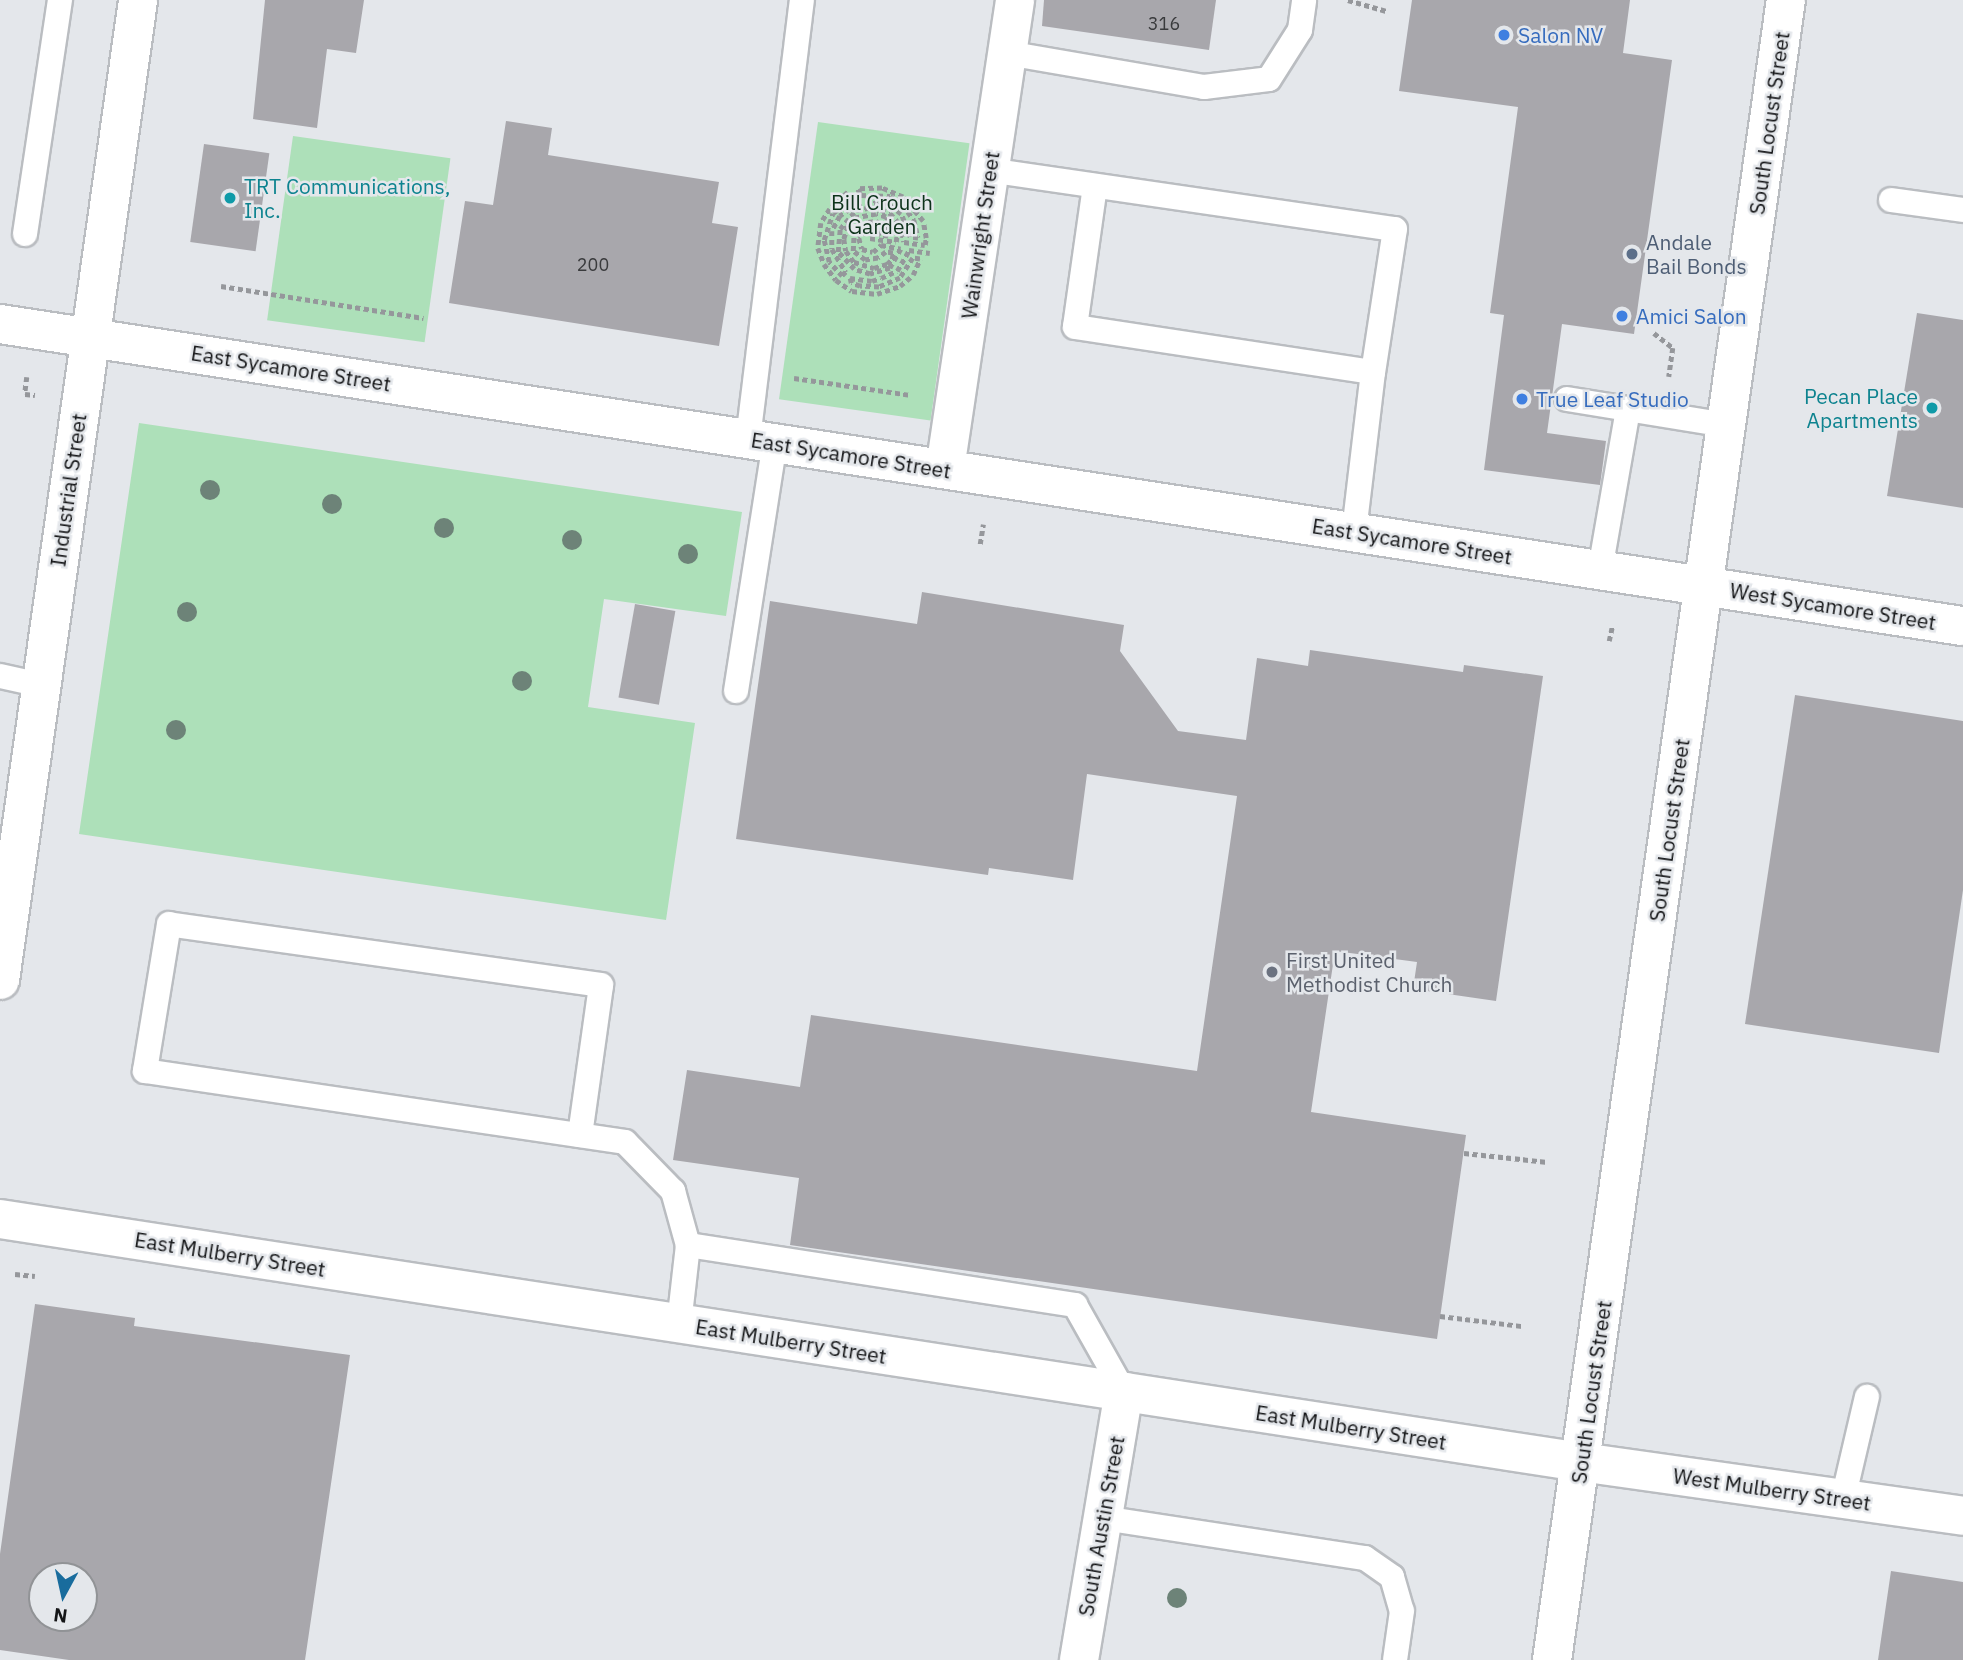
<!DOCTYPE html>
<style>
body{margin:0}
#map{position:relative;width:1963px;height:1660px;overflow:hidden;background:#e4e7eb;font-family:"IBM Plex Sans",sans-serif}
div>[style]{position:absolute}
.green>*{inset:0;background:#ade0b9;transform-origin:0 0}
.building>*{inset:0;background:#a8a7ac;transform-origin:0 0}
.path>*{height:4.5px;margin-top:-2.25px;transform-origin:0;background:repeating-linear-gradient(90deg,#95979b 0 5px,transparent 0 8.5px)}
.roads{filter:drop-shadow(2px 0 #babdc1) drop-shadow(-2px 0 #babdc1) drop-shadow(0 2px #babdc1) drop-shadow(0 -2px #babdc1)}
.lane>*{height:24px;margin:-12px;padding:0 12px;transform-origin:12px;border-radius:12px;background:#fff}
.street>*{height:38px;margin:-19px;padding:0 19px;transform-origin:19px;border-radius:19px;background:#fff}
.secondary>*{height:38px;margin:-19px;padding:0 19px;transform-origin:19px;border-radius:19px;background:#fff}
.trees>*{width:20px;height:20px;margin:-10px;border-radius:50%;background:#6d8378}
.dots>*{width:19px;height:19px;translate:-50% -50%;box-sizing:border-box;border:4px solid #e4e7eb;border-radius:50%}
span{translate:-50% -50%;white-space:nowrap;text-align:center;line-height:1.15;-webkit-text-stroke:5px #e4e7eb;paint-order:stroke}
.number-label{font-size:18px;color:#393a3c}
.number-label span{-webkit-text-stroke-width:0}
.shop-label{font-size:21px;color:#366cbe}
.left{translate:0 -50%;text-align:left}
.street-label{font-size:21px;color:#141517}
.culture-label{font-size:21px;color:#0d838f}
.right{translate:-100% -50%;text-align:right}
.park-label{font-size:21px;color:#0c321a}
.service-label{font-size:21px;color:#4e5e75}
.worship-label{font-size:21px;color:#5b616d}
.north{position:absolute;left:28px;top:1562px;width:70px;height:70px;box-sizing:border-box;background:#e4e7eb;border:2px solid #919396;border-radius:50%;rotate:188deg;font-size:19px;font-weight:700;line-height:28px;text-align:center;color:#141517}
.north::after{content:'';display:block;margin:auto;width:24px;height:32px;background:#196c9d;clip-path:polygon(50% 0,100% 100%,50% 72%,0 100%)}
</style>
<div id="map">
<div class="green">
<i style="left:818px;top:122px;width:153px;height:280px;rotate:8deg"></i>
<i style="left:293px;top:136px;width:159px;height:186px;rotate:8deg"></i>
<i style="clip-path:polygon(139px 423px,742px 512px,726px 616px,604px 599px,588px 707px,695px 723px,666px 920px,79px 834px)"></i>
</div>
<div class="building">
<i style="clip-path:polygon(265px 0,364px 0,356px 53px,327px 49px,317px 128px,253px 119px)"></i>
<i style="clip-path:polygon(1044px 0,1216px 0,1209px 50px,1042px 26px)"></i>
<i style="clip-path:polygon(1412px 0,1630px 0,1623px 53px,1672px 60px,1634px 334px,1562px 324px,1547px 433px,1606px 441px,1600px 485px,1484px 470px,1504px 315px,1490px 313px,1518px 107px,1399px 91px)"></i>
<i style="clip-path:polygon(506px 121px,552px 128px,548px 155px,719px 182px,712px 223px,738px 227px,719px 346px,449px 303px,465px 201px,493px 205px)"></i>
<i style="left:204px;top:144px;width:66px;height:99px;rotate:8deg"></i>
<i style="clip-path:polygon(1917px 313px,1963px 320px,1963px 508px,1887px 496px)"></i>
<i style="clip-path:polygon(922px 592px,1124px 625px,1120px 651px,1178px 731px,1246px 740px,1257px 658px,1308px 666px,1310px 650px,1463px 672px,1464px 665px,1543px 676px,1496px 1001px,1413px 989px,1417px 962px,1335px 951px,1311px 1112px,1466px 1135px,1437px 1339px,790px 1245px,799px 1178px,673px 1160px,687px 1070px,800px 1087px,811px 1015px,1197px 1071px,1237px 796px,1087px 774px,1073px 880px,989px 868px,988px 875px,736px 839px,770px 601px,917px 624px)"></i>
<i style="left:635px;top:604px;width:41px;height:95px;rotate:10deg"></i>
<i style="clip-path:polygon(1795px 695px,1963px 721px,1963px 890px,1939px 1053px,1745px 1024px)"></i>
<i style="clip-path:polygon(evenodd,35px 1304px,135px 1318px,134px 1326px,350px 1355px,305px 1660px,69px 1660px,0 1650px,0 1554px,35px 1304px,42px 1576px,84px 1576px,84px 1618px,42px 1618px,42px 1576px)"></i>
<i style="clip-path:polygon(1891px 1571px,1963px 1582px,1963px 1660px,1878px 1660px)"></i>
</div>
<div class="path">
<i style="left:1348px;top:0;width:40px;rotate:16deg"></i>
<i style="left:870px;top:238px;width:26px;rotate:9deg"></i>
<i style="left:896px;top:242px;width:8px;rotate:-83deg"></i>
<i style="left:897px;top:234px;width:20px;rotate:-123deg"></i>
<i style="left:886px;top:217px;width:10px;rotate:-163deg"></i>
<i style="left:876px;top:214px;width:21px;rotate:169deg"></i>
<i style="left:855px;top:218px;width:11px;rotate:131deg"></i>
<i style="left:848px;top:226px;width:14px;rotate:107deg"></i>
<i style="left:844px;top:239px;width:12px;rotate:81deg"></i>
<i style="left:846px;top:251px;width:14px;rotate:54deg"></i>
<i style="left:854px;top:262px;width:21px;rotate:17deg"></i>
<i style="left:874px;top:268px;width:14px;rotate:-17deg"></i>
<i style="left:887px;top:264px;width:7px;rotate:-45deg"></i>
<i style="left:892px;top:259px;width:6px;rotate:-81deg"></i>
<i style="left:893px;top:253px;width:7px;rotate:-172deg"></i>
<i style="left:886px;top:252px;width:10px;rotate:143deg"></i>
<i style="left:878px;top:258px;width:13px;rotate:171deg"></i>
<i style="left:865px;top:260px;width:15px;rotate:-143deg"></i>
<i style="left:853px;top:251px;width:18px;rotate:-87deg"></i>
<i style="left:854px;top:233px;width:7px;rotate:-63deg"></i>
<i style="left:857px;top:227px;width:12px;rotate:-24deg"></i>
<i style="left:868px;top:222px;width:8px;rotate:-7deg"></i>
<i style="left:876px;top:221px;width:9px;rotate:32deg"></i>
<i style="left:884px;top:226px;width:11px;rotate:68deg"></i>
<i style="left:888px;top:236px;width:7px;rotate:-172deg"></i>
<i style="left:881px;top:235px;width:10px;rotate:-143deg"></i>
<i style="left:873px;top:229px;width:7px;rotate:164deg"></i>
<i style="left:866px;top:231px;width:10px;rotate:135deg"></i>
<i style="left:859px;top:238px;width:11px;rotate:75deg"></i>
<i style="left:862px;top:249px;width:11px;rotate:15deg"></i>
<i style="left:873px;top:252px;width:11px;rotate:-41deg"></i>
<i style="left:881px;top:245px;width:20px;rotate:11deg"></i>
<i style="left:901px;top:249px;width:22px;rotate:120deg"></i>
<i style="left:890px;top:268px;width:21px;rotate:163deg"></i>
<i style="left:870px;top:274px;width:17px;rotate:-163deg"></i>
<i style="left:854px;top:269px;width:23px;rotate:-133deg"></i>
<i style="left:838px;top:252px;width:23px;rotate:-85deg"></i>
<i style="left:840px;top:229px;width:25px;rotate:-50deg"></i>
<i style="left:856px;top:210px;width:17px;rotate:-10deg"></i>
<i style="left:873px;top:207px;width:18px;rotate:19deg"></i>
<i style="left:890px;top:213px;width:15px;rotate:48deg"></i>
<i style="left:900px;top:224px;width:18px;rotate:77deg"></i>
<i style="left:904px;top:242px;width:21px;rotate:8deg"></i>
<i style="left:925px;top:245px;width:7px;rotate:-82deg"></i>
<i style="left:926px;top:238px;width:17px;rotate:-100deg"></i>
<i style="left:923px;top:221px;width:31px;rotate:-130deg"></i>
<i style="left:903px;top:197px;width:23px;rotate:-157deg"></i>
<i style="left:882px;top:188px;width:24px;rotate:178deg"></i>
<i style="left:858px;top:189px;width:7px;rotate:63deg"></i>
<i style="left:861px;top:195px;width:29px;rotate:2deg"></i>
<i style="left:890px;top:196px;width:16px;rotate:35deg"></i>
<i style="left:903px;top:205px;width:19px;rotate:54deg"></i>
<i style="left:914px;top:220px;width:18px;rotate:77deg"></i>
<i style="left:918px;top:238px;width:8px;rotate:-173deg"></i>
<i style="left:910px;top:237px;width:25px;rotate:-111deg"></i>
<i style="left:901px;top:214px;width:18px;rotate:-142deg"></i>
<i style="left:887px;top:203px;width:30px;rotate:178deg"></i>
<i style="left:857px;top:204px;width:21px;rotate:145deg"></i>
<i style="left:840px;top:216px;width:17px;rotate:118deg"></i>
<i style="left:832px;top:231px;width:18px;rotate:90deg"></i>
<i style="left:832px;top:249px;width:27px;rotate:59deg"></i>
<i style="left:846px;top:272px;width:6px;rotate:135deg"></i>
<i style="left:842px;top:276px;width:19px;rotate:-133deg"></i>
<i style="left:829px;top:262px;width:23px;rotate:-103deg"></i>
<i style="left:824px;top:240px;width:28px;rotate:-72deg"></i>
<i style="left:833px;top:213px;width:23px;rotate:-38deg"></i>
<i style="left:851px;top:199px;width:8px;rotate:-113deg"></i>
<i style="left:848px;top:192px;width:25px;rotate:137deg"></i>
<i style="left:830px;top:209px;width:17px;rotate:123deg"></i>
<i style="left:821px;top:223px;width:25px;rotate:97deg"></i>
<i style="left:818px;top:248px;width:17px;rotate:69deg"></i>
<i style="left:824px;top:264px;width:20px;rotate:53deg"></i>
<i style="left:836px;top:280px;width:19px;rotate:35deg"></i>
<i style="left:852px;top:291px;width:25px;rotate:7deg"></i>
<i style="left:877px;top:294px;width:24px;rotate:-19deg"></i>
<i style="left:900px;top:286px;width:17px;rotate:-40deg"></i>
<i style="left:913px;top:275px;width:17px;rotate:-66deg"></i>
<i style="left:920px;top:259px;width:7px;rotate:-172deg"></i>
<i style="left:913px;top:258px;width:24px;rotate:123deg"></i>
<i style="left:900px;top:278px;width:23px;rotate:157deg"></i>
<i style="left:879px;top:287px;width:19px;rotate:-177deg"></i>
<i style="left:860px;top:286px;width:9px;rotate:-162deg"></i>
<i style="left:851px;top:283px;width:5px;rotate:-101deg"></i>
<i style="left:850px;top:278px;width:22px;rotate:8deg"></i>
<i style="left:872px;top:281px;width:9px;rotate:-18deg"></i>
<i style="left:881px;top:278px;width:17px;rotate:-24deg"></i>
<i style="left:897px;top:271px;width:24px;rotate:-60deg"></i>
<i style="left:909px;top:250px;width:21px;rotate:8deg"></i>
<i style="left:221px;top:286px;width:205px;rotate:9deg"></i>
<i style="left:1654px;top:333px;width:24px;rotate:38deg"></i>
<i style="left:1673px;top:348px;width:29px;rotate:98deg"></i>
<i style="left:27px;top:377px;width:17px;rotate:97deg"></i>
<i style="left:25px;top:394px;width:10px;rotate:6deg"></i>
<i style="left:794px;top:378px;width:117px;rotate:8.3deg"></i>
<i style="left:980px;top:544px;width:20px;rotate:-81deg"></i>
<i style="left:1609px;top:641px;width:14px;rotate:-78deg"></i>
<i style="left:1464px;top:1153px;width:84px;rotate:6.1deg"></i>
<i style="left:15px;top:1274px;width:20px;rotate:6deg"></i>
<i style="left:1440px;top:1316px;width:83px;rotate:7deg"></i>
</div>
<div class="roads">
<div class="lane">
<i style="left:1007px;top:53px;width:200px;rotate:9.8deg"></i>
<i style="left:1204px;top:87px;width:65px;rotate:-7deg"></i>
<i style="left:1269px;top:79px;width:58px;rotate:-57.7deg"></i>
<i style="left:1300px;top:30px;width:30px;rotate:-82deg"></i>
<i style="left:989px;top:170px;width:410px;rotate:8.3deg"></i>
<i style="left:1395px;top:229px;width:145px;rotate:98.7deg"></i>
<i style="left:1373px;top:372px;width:161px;rotate:96.8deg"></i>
<i style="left:1095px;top:186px;width:142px;rotate:98.1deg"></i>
<i style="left:1075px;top:327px;width:301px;rotate:8.6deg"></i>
<i style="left:1891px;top:200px;width:73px;rotate:7.9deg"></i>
<i style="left:25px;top:234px;width:237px;rotate:-81.5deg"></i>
<i style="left:1567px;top:399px;width:62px;rotate:9.3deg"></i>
<i style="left:748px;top:439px;width:442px;rotate:-83deg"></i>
<i style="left:1600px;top:570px;width:163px;rotate:-80.1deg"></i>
<i style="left:1628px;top:409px;width:99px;rotate:9.3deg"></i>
<i style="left:0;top:676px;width:42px;rotate:12.4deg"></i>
<i style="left:736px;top:691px;width:251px;rotate:-81.1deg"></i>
<i style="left:580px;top:1135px;width:151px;rotate:-82deg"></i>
<i style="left:601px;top:985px;width:436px;rotate:-172deg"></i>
<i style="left:169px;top:924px;width:149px;rotate:99.3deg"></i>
<i style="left:145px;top:1071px;width:485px;rotate:8.4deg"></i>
<i style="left:625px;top:1142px;width:69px;rotate:45.6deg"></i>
<i style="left:673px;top:1191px;width:56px;rotate:74.5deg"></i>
<i style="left:688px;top:1245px;width:80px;rotate:96.5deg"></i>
<i style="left:688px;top:1245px;width:392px;rotate:8.8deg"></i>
<i style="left:1075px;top:1305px;width:100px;rotate:60.6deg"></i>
<i style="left:1843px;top:1499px;width:105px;rotate:-76.8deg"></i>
<i style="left:1103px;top:1518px;width:265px;rotate:8.7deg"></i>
<i style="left:1365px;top:1558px;width:33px;rotate:35deg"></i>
<i style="left:1392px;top:1577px;width:35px;rotate:74deg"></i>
<i style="left:1402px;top:1611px;width:49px;rotate:98.1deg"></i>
</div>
<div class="street">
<i style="left:945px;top:469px;width:474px;rotate:-81.5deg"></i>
<i style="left:0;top:980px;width:990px;rotate:-81.98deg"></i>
<i style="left:0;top:1219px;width:1600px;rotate:8.74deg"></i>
<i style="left:1581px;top:1462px;width:386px;rotate:8deg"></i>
<i style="left:1079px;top:1660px;width:272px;rotate:-80.5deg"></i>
</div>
<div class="secondary">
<i style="left:0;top:324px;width:1986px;rotate:8.75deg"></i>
<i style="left:1552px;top:1660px;width:1676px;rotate:-81.98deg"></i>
</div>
</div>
<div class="trees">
<i style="left:210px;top:490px"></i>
<i style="left:332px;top:504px"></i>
<i style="left:444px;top:528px"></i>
<i style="left:572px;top:540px"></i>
<i style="left:688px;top:554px"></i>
<i style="left:187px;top:612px"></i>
<i style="left:522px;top:681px"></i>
<i style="left:176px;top:730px"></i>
<i style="left:1177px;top:1598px"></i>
</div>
<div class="dots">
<i style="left:1504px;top:35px;background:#3f7fe0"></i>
<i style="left:230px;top:198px;background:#0f9aa8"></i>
<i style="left:1632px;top:254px;background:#5c6f8a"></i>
<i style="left:1622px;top:316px;background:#3f7fe0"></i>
<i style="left:1522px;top:399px;background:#3f7fe0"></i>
<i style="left:1932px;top:408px;background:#0f9aa8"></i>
<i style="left:1272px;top:972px;background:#6b7280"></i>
</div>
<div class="number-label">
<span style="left:1164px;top:24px">316</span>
<span style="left:593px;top:265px">200</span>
</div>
<div class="shop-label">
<span class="left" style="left:1518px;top:35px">Salon NV</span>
<span class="left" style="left:1636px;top:316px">Amici Salon</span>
<span class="left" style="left:1536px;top:399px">True Leaf Studio</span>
</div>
<div class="street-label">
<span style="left:1769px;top:123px;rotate:-82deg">South Locust Street</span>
<span style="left:980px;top:235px;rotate:-82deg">Wainwright Street</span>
<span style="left:291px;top:368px;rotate:9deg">East Sycamore Street</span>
<span style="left:851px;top:455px;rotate:9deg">East Sycamore Street</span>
<span style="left:68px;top:490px;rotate:-82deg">Industrial Street</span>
<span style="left:1412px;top:541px;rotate:9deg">East Sycamore Street</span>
<span style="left:1833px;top:606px;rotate:9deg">West Sycamore Street</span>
<span style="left:1669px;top:830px;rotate:-82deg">South Locust Street</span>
<span style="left:230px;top:1254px;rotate:9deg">East Mulberry Street</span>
<span style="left:791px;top:1341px;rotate:9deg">East Mulberry Street</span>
<span style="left:1591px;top:1392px;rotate:-82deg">South Locust Street</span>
<span style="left:1351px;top:1427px;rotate:9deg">East Mulberry Street</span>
<span style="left:1772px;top:1489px;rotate:8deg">West Mulberry Street</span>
<span style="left:1101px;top:1526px;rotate:-80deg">South Austin Street</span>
</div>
<div class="culture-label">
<span class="left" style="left:244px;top:198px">TRT Communications,<br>Inc.</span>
<span class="right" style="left:1918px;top:408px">Pecan Place<br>Apartments</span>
</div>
<div class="park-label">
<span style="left:882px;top:214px">Bill Crouch<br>Garden</span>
</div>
<div class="service-label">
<span class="left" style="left:1646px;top:254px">Andale<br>Bail Bonds</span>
</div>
<div class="worship-label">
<span class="left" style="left:1286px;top:972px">First United<br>Methodist Church</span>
</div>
<div class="north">N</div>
</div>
